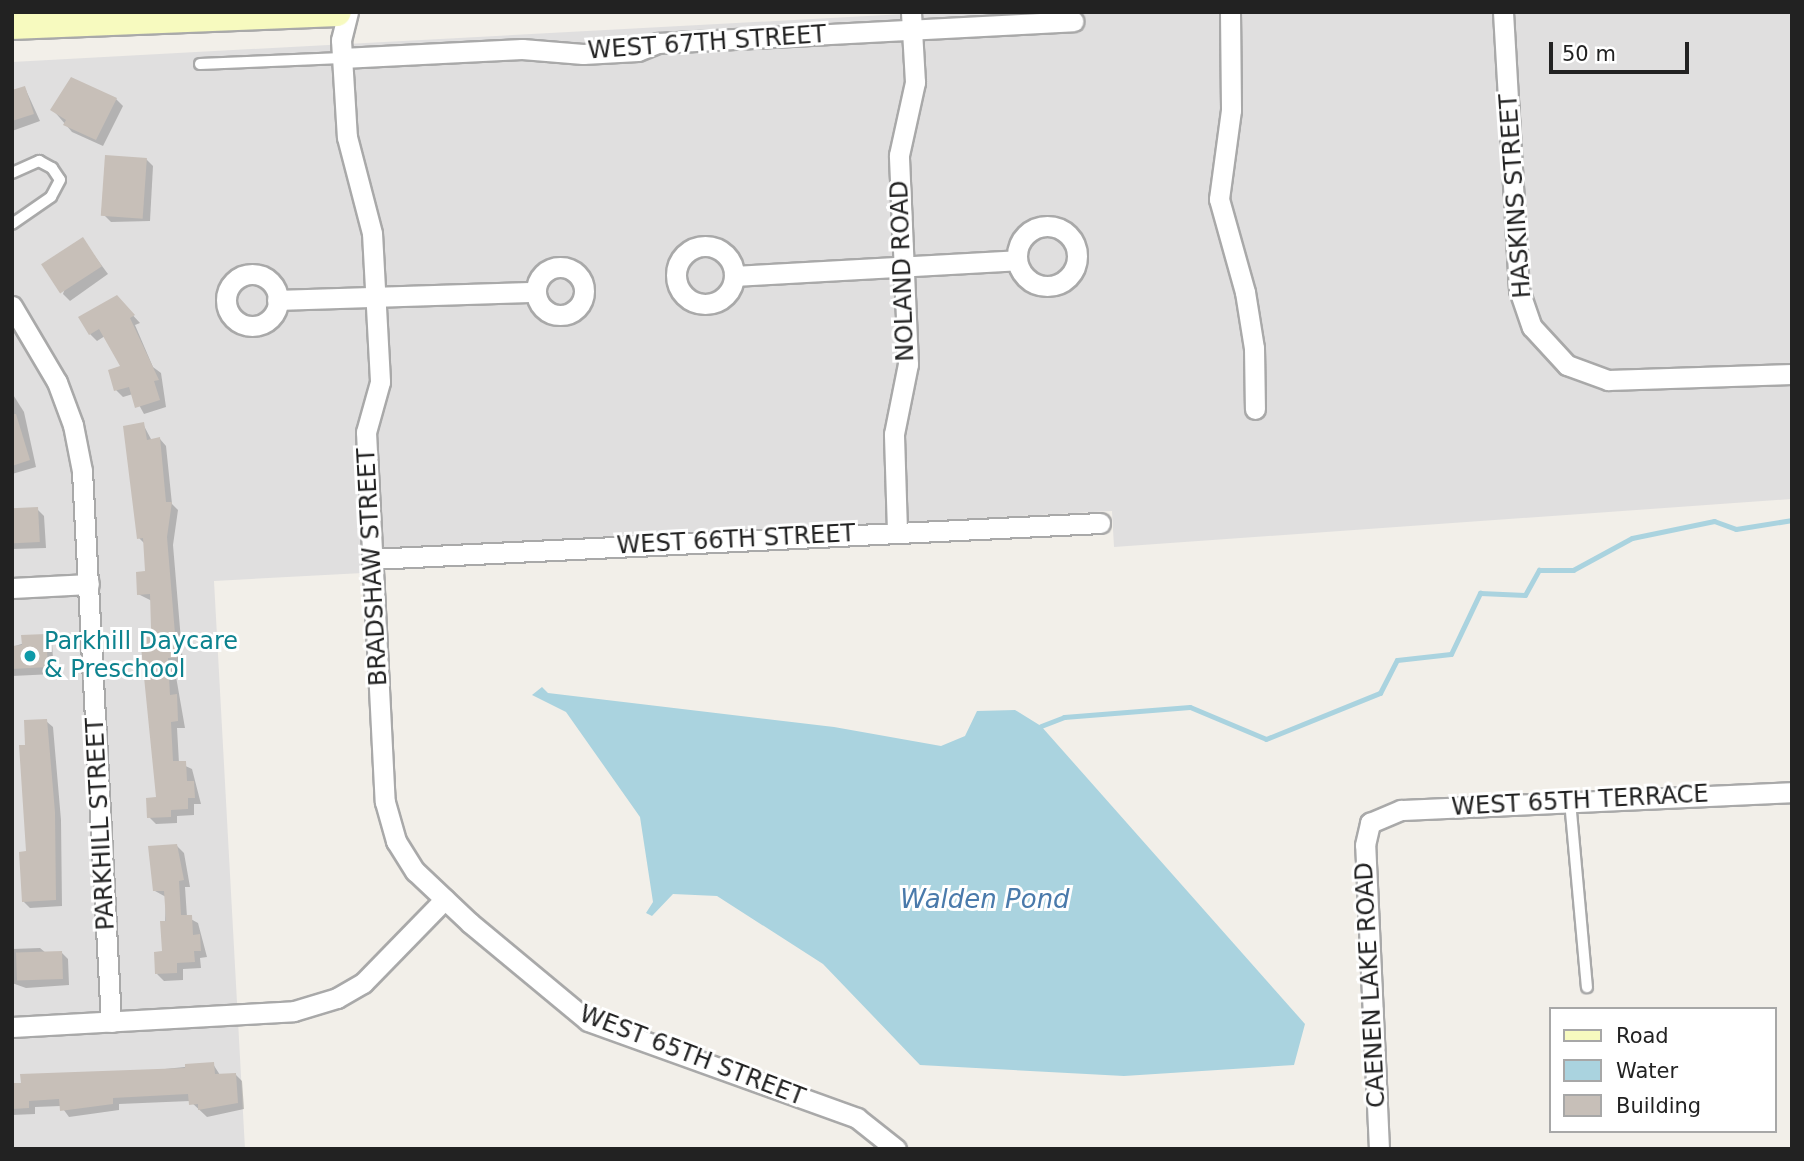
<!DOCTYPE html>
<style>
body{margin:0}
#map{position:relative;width:1804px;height:1161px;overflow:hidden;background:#f2efe9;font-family:"DejaVu Sans",sans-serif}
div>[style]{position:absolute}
.residential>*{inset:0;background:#e0dfdf}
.water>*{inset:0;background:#aad3df}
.shadow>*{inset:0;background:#0003}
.stream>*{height:5px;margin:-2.5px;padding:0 2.5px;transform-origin:2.5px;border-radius:2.5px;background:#aad3df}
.building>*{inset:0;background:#c7bfb8;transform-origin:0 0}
.roads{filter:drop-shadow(2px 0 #a9a9a9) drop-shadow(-2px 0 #a9a9a9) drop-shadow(0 2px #a9a9a9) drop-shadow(0 -2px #a9a9a9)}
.lane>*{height:10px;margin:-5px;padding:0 5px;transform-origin:5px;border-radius:5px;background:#fff}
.street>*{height:19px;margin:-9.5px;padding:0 9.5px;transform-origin:9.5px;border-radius:9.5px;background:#fff}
.street>.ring{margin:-9.5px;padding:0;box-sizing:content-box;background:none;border:19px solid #fff;border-radius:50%}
.secondary>*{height:28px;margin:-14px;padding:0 14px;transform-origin:14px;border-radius:14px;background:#f7fabf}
.dots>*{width:19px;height:19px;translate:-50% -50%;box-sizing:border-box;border:4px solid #fff;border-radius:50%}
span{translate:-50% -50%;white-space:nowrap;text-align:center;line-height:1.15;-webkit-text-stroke:6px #fff;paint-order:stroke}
.street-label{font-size:24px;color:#222}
.culture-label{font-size:24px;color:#0d838f}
.left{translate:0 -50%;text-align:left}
.water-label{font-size:26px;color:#4a7aab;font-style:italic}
.frame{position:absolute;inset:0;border:14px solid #222;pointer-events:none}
.legend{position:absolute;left:1549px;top:1007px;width:228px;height:126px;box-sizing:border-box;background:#fff;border:2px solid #a7a7a7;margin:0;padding:9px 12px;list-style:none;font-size:21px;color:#222}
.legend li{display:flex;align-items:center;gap:14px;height:35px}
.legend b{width:35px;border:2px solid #a7a7a7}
.scale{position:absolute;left:1549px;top:42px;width:140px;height:32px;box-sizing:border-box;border:4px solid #222;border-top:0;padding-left:9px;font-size:21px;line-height:24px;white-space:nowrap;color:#222;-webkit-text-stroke:5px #fff;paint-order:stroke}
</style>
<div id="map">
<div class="residential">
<i style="clip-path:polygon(941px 12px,1792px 12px,1792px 499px,1114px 547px,1112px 511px,363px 551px,363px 573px,214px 581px,245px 1149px,12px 1149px,12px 62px)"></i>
</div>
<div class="water">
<i style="clip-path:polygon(542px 687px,548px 693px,834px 727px,941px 746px,965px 736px,977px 711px,1015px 710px,1041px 726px,1305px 1024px,1294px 1065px,1124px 1076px,920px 1065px,823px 964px,717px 896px,673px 894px,652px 916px,646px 913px,653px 902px,640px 817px,566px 712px,532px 695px)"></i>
</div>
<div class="shadow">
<i style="clip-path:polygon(25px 88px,40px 121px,12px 131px,12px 92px)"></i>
<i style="clip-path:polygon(116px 99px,123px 106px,103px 146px,72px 132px,53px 110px)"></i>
<i style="clip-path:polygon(146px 159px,153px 166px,150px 221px,111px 222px,104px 215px)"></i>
<i style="clip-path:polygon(82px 239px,108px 274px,70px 301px,63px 294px)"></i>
<i style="clip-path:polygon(116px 297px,140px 323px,135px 325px,153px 367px,161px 373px,166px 407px,144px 414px,133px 394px,123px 397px,116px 390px,123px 367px,105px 336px,97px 341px,90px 334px)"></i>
<i style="clip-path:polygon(12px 393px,24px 412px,36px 467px,12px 474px)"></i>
<i style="clip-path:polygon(143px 424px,152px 441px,160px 439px,166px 446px,172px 504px,178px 510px,173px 545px,183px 664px,174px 665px,185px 728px,177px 728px,179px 763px,192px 769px,201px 804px,194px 804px,194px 815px,177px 816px,177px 823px,156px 824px,149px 817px,158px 799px,152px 601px,138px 594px,147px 573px,145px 544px,139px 538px)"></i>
<i style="clip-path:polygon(37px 509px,44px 516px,46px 548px,12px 549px,12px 510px)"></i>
<i style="clip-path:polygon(46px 636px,52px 643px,54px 674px,12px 676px,12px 647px)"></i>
<i style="clip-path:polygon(46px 721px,53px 727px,61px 820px,62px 906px,30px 908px,23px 901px,28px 853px,27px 746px)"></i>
<i style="clip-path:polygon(177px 846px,184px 853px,190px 887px,185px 887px,187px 917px,198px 923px,207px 957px,200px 958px,201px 968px,183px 969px,183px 980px,164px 981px,157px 974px,164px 953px,166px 897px,155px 891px)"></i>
<i style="clip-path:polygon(40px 948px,46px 953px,61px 952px,68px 959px,69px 985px,26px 988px,12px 983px,12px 949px)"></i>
<i style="clip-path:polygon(213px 1064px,220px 1075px,235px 1074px,242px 1081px,244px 1109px,207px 1117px,190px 1101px,119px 1104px,119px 1110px,69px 1117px,61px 1106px,35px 1107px,35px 1114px,12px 1115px,12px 1085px)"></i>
</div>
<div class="stream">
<i style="left:1041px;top:726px;width:25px;rotate:-21deg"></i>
<i style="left:1064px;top:717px;width:126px;rotate:-4.5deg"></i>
<i style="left:1190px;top:707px;width:82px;rotate:22.8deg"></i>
<i style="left:1266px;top:739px;width:123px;rotate:-22deg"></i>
<i style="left:1380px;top:693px;width:37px;rotate:-63deg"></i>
<i style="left:1397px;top:660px;width:54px;rotate:-6.3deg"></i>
<i style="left:1451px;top:654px;width:68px;rotate:-64.6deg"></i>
<i style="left:1480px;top:593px;width:45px;rotate:2.5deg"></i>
<i style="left:1525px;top:595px;width:29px;rotate:-61deg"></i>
<i style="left:1539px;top:570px;width:34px"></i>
<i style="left:1573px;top:570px;width:67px;rotate:-28.5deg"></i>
<i style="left:1632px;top:538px;width:84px;rotate:-11.7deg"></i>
<i style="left:1714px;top:521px;width:23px;rotate:20deg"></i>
<i style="left:1736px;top:529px;width:57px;rotate:-9.1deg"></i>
</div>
<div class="building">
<i style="clip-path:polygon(71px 77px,117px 98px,96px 140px,63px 125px,66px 120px,50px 110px)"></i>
<i style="clip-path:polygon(25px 86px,34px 114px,12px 121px,12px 90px)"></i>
<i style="left:105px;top:155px;width:42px;height:61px;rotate:4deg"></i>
<i style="left:83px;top:237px;width:35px;height:50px;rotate:57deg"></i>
<i style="clip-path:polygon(117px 295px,135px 315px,130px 318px,159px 380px,154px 381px,160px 400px,135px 408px,129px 387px,114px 391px,108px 370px,120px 366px,99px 329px,89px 335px,78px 317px)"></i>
<i style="clip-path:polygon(12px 414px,16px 414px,30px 460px,12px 466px)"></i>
<i style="clip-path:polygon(144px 422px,147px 440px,160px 437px,166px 502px,172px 502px,167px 537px,177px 658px,168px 658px,170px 695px,177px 694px,178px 721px,171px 722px,173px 761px,186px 761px,187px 781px,194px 781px,195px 798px,188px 798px,188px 809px,171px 810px,171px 817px,147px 818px,146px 798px,156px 797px,140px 637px,149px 637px,151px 628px,150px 594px,137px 595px,136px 572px,145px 571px,143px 538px,137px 539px,123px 426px)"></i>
<i style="left:38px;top:507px;width:35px;height:26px;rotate:87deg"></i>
<i style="clip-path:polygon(46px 634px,48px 667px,12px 669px,12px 646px,22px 645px,21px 635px)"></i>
<i style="clip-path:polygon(47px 719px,55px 812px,56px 900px,22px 902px,19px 852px,26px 851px,19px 745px,25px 745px,24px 720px)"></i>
<i style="clip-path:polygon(177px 844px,184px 880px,179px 881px,181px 915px,192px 915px,193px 935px,200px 934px,201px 951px,194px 951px,195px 962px,177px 963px,177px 973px,155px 974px,154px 952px,162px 951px,160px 921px,166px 921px,164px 891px,153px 891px,148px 846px)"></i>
<i style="left:62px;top:951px;width:28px;height:46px;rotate:88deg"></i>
<i style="clip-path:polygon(214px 1062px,215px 1074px,236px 1073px,238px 1103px,198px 1110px,198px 1104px,189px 1105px,188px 1094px,113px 1098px,113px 1104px,60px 1111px,59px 1099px,29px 1101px,29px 1108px,12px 1109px,12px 1083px,21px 1083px,20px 1074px,185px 1068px,185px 1064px)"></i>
</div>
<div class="roads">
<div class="lane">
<i style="left:200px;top:64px;width:142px;rotate:-2.4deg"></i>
<i style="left:12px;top:173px;width:30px;rotate:-24deg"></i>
<i style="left:39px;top:161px;width:15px;rotate:28deg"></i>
<i style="left:52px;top:168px;width:14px;rotate:56deg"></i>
<i style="left:60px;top:180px;width:19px;rotate:118deg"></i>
<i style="left:51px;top:197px;width:47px;rotate:145.3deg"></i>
<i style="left:1570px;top:801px;width:187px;rotate:84.8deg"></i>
</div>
<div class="street">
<i style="left:348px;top:12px;width:29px;rotate:104deg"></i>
<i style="left:341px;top:40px;width:97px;rotate:86.5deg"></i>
<i style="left:347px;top:137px;width:99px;rotate:75.4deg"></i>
<i style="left:372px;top:233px;width:149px;rotate:86.9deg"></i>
<i style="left:380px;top:382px;width:52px;rotate:105.6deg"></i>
<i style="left:366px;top:432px;width:370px;rotate:87.1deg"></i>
<i style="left:385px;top:802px;width:41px;rotate:74.2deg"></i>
<i style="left:396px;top:841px;width:36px;rotate:58deg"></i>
<i style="left:415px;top:871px;width:76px;rotate:43.4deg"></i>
<i style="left:470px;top:923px;width:153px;rotate:39.7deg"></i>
<i style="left:588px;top:1021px;width:286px;rotate:19.8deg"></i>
<i style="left:857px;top:1118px;width:50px;rotate:38.5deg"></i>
<i style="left:1230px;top:12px;width:98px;rotate:89.4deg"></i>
<i style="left:1231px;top:110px;width:90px;rotate:97.7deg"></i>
<i style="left:1219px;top:199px;width:97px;rotate:74.4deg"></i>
<i style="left:1245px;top:292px;width:57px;rotate:80.9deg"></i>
<i style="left:1254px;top:348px;width:61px;rotate:89.1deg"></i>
<i style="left:1503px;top:12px;width:278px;rotate:86.7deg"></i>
<i style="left:1519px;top:290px;width:39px;rotate:71deg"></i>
<i style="left:1532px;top:327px;width:52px;rotate:47.4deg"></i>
<i style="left:1567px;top:365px;width:44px;rotate:20.1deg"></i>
<i style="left:1608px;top:380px;width:184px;rotate:-1.9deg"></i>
<i style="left:342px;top:58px;width:180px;rotate:-2.9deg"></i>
<i style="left:522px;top:49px;width:61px;rotate:4.7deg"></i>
<i style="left:583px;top:54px;width:55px;rotate:-3.1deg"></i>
<i style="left:638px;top:51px;width:22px;rotate:-22deg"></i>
<i style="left:658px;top:43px;width:416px;rotate:-3deg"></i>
<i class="ring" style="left:1017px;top:226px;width:41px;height:41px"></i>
<i class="ring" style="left:676px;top:246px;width:39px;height:39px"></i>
<i class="ring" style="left:536px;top:267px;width:29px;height:29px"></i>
<i class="ring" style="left:226px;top:274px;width:33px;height:33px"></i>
<i style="left:734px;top:276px;width:283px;rotate:-3.2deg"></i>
<i style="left:277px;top:300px;width:259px;rotate:-1.8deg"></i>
<i style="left:12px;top:306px;width:88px;rotate:59.4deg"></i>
<i style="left:57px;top:382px;width:46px;rotate:69.6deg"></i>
<i style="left:73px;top:425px;width:47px;rotate:78.9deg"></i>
<i style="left:82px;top:471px;width:552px;rotate:86.99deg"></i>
<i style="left:897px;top:531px;width:97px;rotate:-91.8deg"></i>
<i style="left:894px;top:434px;width:71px;rotate:-78.7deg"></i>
<i style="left:908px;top:364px;width:209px;rotate:-92.5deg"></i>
<i style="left:899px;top:155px;width:75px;rotate:-77.6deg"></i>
<i style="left:915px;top:82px;width:70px;rotate:-93.3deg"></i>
<i style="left:372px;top:559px;width:729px;rotate:-2.83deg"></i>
<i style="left:12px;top:588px;width:77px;rotate:-3deg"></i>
<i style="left:12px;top:1027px;width:282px;rotate:-3.2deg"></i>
<i style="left:294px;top:1011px;width:45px;rotate:-16.8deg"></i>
<i style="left:337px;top:998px;width:30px;rotate:-30deg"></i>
<i style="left:363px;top:983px;width:117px;rotate:-45.7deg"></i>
<i style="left:1379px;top:1149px;width:304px;rotate:-92.6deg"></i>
<i style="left:1365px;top:845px;width:23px;rotate:-77deg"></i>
<i style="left:1370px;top:823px;width:34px;rotate:-23deg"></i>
<i style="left:1401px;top:810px;width:391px;rotate:-2.6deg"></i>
</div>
<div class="secondary">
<i style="left:12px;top:25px;width:325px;rotate:-2.3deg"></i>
</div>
</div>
<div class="dots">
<i style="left:30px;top:656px;background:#0f9aa8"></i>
</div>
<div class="street-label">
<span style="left:707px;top:43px;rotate:-4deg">WEST 67TH STREET</span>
<span style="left:1516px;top:196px;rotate:-94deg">HASKINS STREET</span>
<span style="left:903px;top:271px;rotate:-92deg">NOLAND ROAD</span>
<span style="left:736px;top:540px;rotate:-3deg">WEST 66TH STREET</span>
<span style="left:373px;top:567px;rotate:-93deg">BRADSHAW STREET</span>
<span style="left:1580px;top:801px;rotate:-3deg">WEST 65TH TERRACE</span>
<span style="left:101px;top:824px;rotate:-93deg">PARKHILL STREET</span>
<span style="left:1371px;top:985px;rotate:-93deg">CAENEN LAKE ROAD</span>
<span style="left:692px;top:1056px;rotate:21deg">WEST 65TH STREET</span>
</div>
<div class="culture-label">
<span class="left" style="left:44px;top:656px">Parkhill Daycare<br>&amp; Preschool</span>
</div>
<div class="water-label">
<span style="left:985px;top:900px">Walden Pond</span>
</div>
<div class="frame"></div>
<ul class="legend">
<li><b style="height:9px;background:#f7fabf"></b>Road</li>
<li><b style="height:19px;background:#aad3df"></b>Water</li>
<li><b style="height:19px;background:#c7bfb8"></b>Building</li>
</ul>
<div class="scale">50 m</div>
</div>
